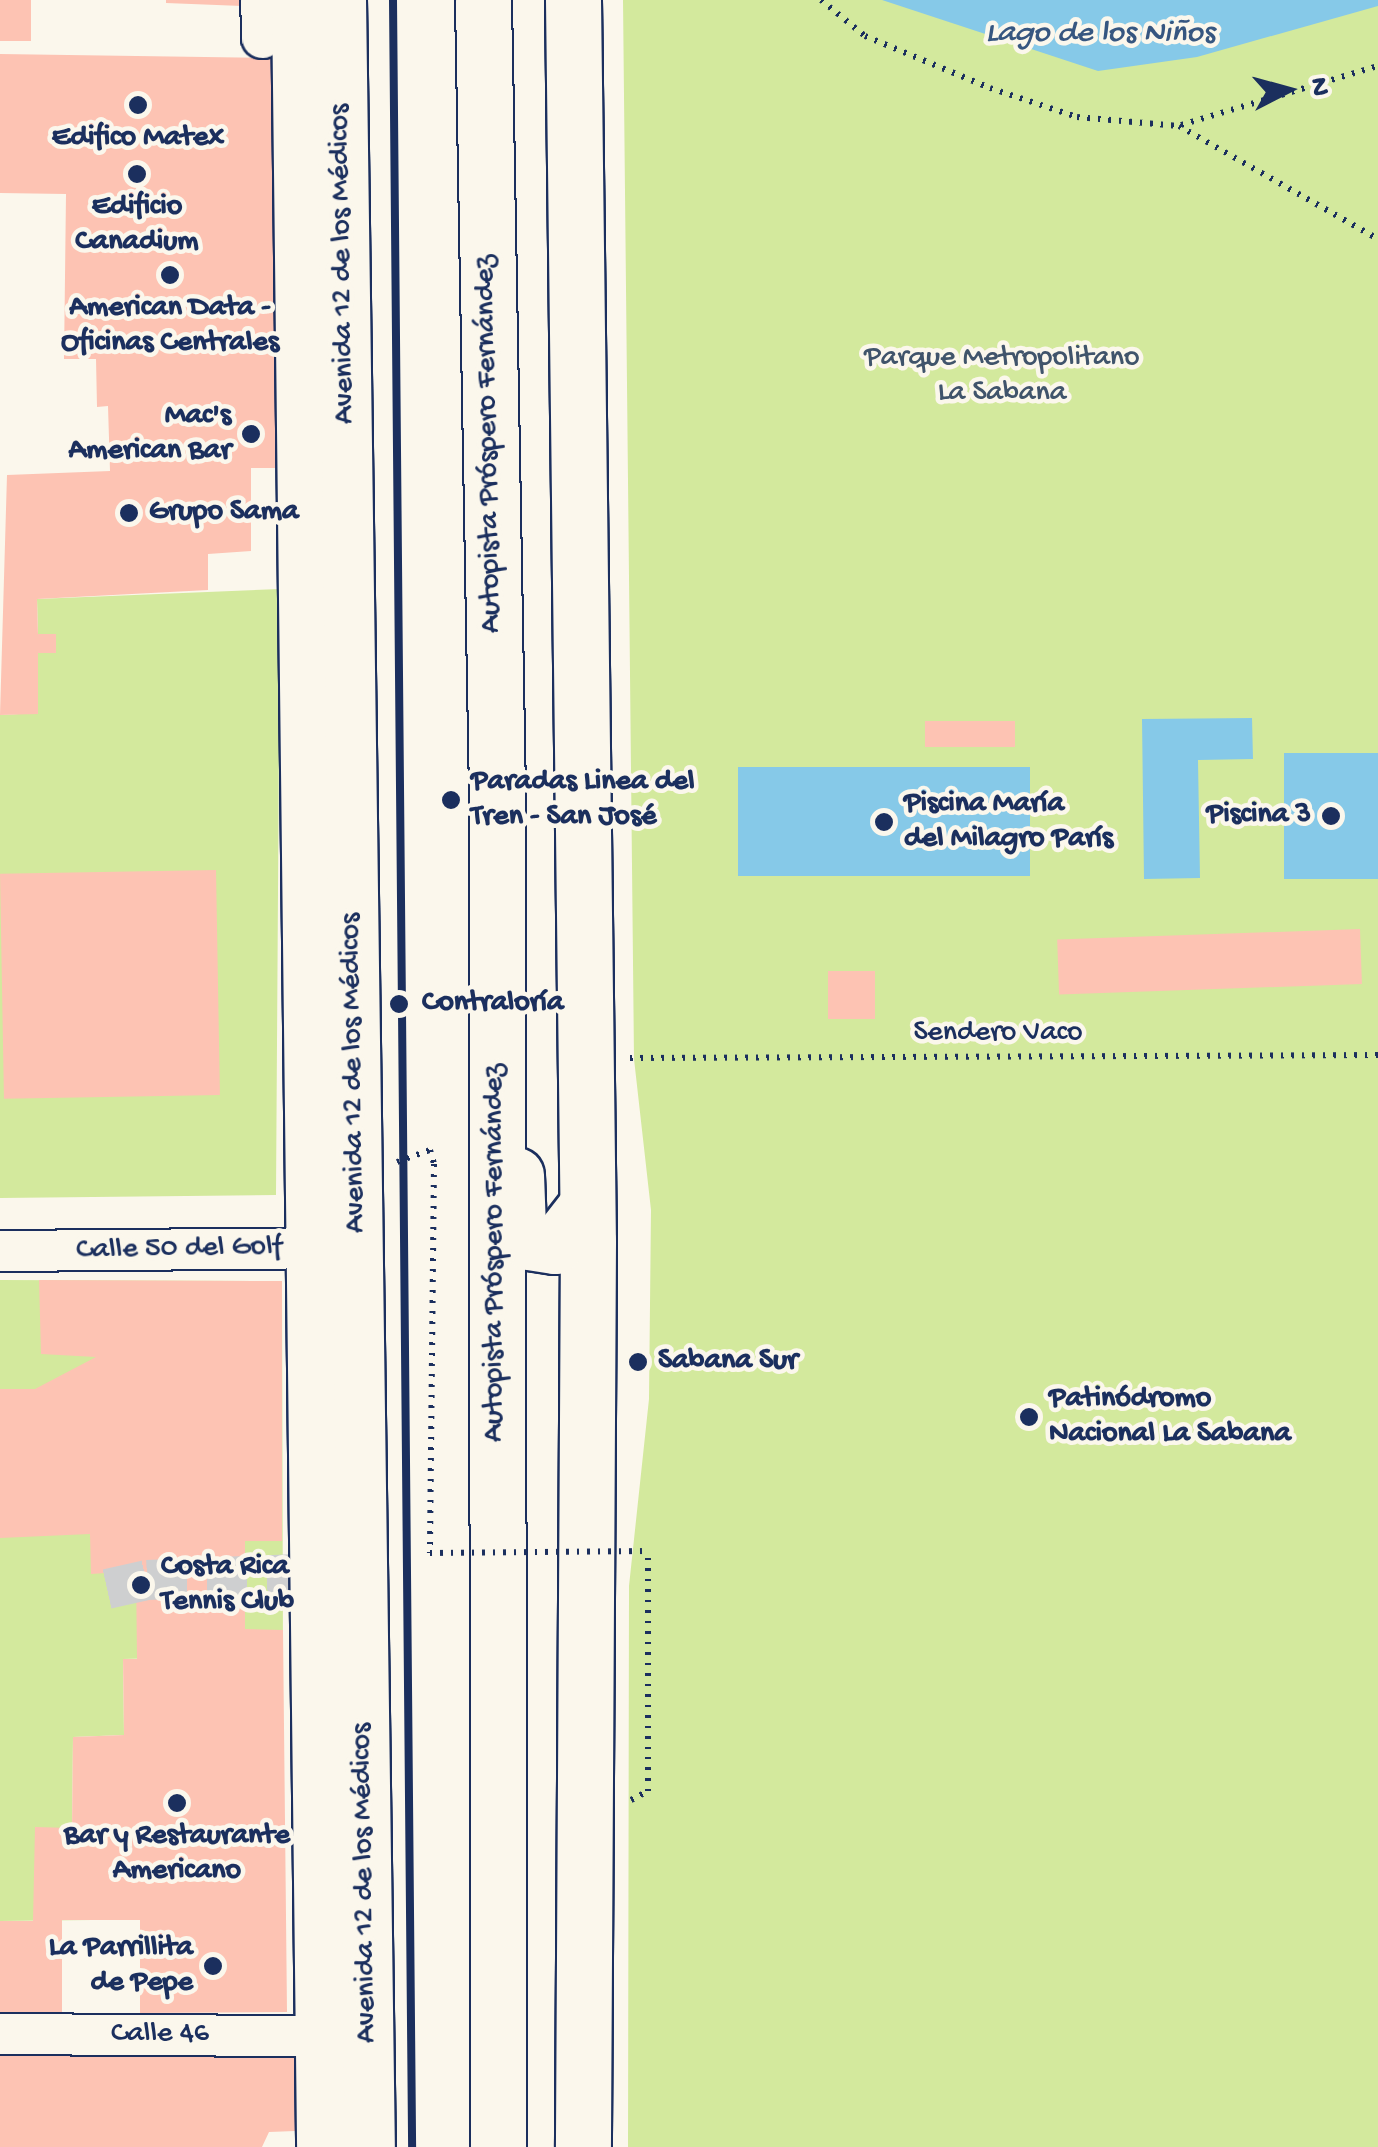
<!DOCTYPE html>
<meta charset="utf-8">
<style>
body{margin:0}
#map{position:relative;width:1378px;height:2147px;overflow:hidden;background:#fbf7ec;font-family:"Gochi Hand",sans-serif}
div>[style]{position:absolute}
.green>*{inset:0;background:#d3e99d}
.water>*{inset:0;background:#86c9e8;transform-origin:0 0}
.building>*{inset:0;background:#fdc3b3;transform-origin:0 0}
.minor-tunnel>*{height:40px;margin-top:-20px;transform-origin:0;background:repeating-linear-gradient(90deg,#cecfd0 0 40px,transparent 0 60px)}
.path>*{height:6px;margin-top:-3px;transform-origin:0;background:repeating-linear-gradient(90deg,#1b2f5e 0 2.5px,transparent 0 10.5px)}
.roads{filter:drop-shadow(2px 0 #1b2f5e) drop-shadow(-2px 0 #1b2f5e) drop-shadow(0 2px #1b2f5e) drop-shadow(0 -2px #1b2f5e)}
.minor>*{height:40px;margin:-20px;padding:0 20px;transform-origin:20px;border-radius:20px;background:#fbf7ec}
.major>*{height:50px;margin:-25px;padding:0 25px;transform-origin:25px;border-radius:25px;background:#fbf7ec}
.highway>*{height:55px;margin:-27.5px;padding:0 27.5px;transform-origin:27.5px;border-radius:27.5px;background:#fbf7ec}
.rail>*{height:8px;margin:-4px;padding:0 4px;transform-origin:4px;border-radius:4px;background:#1b2f5e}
.path-bridge>*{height:6px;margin-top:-3px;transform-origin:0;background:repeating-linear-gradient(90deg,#1b2f5e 0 2.5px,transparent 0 10.5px)}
.dots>*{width:28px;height:28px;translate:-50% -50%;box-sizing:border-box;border:5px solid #fbf7ec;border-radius:50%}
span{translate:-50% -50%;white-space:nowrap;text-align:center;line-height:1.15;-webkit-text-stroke:9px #fbf7ec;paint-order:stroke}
.poi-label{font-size:30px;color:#1b2f5e;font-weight:700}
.right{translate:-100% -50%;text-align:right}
.left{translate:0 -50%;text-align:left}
.street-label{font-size:30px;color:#1b2f5e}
.park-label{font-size:30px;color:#40546b}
.water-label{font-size:32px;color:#365680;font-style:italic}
.north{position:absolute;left:1238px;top:40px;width:100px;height:100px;-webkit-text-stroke:8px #fbf7ec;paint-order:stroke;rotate:84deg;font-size:28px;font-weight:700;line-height:40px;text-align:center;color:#1b2f5e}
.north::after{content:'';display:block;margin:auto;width:35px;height:45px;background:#1b2f5e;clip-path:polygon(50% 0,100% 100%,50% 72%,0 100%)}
</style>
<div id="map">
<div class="green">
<i style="clip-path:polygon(623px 0,1378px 0,1378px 2147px,628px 2147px,629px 1586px,649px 1399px,651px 1210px,634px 1059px)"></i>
<i style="clip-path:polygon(280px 589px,276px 1195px,0 1198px,0 715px,38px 713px,38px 653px,56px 652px,56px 635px,38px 634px,37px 599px)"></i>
<i style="clip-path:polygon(0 1280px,282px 1281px,283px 1655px,123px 1659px,124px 1735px,73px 1737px,72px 1827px,286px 1918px,0 1921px)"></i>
</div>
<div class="water">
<i style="clip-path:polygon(882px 0,1378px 0,1378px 6px,1197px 57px,1098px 71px)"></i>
<i style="clip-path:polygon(1252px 718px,1253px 759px,1198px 760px,1200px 878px,1144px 879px,1142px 719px)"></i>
<i style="left:1284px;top:753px;width:94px;height:126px"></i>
<i style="left:738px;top:767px;width:292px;height:109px"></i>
</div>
<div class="building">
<i style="left:0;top:0;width:31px;height:41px"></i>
<i style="clip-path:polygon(166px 0,243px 0,242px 6px,166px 3px)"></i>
<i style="clip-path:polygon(0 54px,275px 58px,280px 468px,251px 468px,251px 551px,208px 554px,208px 590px,37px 599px,38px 634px,56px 634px,56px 653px,38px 653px,38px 714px,0 715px,7px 475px,110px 471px,108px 406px,97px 407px,96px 359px,64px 359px,66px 194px,0 193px)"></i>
<i style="left:925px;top:721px;width:90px;height:26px"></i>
<i style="left:216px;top:870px;width:225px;height:216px;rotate:89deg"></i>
<i style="left:1360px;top:929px;width:55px;height:303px;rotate:88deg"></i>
<i style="left:828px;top:971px;width:47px;height:48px"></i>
<i style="clip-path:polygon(39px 1280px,282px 1281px,282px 1541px,245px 1541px,245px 1629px,283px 1630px,287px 2012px,140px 2013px,140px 1920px,62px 1920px,62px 2013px,0 2013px,0 1921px,33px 1921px,35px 1827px,72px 1828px,73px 1737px,124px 1735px,123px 1659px,137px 1659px,136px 1571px,91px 1574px,90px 1534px,0 1538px,0 1389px,35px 1389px,96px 1357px,41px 1354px)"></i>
<i style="clip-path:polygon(294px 2046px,295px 2131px,269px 2132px,262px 2147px,0 2147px,0 2047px)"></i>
</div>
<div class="minor-tunnel">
<i style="left:107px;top:1589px;width:41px;rotate:-12.7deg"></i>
<i style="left:147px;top:1580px;width:151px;rotate:-2.3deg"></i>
</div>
<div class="path">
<i style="left:821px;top:0;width:57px;rotate:39.3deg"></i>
<i style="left:865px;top:36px;width:135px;rotate:22.6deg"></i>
<i style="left:990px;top:88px;width:92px;rotate:18.4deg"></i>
<i style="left:1077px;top:117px;width:102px;rotate:5deg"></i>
<i style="left:1179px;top:126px;width:229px;rotate:29.6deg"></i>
<i style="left:1181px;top:125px;width:206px;rotate:-16.7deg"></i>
<i style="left:630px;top:1058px;width:748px;rotate:-0.23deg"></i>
<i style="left:397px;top:1162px;width:35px;rotate:-20deg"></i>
<i style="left:430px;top:1150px;width:15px;rotate:74deg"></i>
<i style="left:434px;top:1164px;width:389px;rotate:90.6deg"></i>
<i style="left:631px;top:1800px;width:19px;rotate:-28deg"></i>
<i style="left:648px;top:1791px;width:240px;rotate:-90deg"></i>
</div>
<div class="roads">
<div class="minor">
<i style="left:261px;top:0;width:38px;rotate:88deg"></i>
<i style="left:0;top:1251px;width:339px;rotate:-0.5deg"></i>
<i style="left:0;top:2034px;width:320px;rotate:0.4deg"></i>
</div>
<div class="major">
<i style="left:297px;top:0;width:2147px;rotate:89.33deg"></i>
<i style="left:341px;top:0;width:2147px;rotate:89.23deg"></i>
</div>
<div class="highway">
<i style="left:483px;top:0;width:795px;rotate:88.99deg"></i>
<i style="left:497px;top:795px;width:1352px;rotate:89.96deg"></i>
<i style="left:573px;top:0;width:1241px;rotate:89.31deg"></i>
<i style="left:588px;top:1241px;width:906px;rotate:90.32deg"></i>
<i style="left:516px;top:1175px;width:51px;rotate:87.8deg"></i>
<i style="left:518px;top:1226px;width:19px;rotate:55deg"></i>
<i style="left:529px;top:1242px;width:26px;rotate:9deg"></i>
<i style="left:555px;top:1246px;width:52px;rotate:-52deg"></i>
</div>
</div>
<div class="rail">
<i style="left:393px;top:0;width:2147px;rotate:89.49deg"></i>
</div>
<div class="path-bridge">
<i style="left:430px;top:1553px;width:218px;rotate:-0.5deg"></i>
</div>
<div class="dots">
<i style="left:138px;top:105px;background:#1b2f5e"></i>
<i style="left:137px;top:174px;background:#1b2f5e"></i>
<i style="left:170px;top:275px;background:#1b2f5e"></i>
<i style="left:251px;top:434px;background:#1b2f5e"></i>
<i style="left:129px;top:513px;background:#1b2f5e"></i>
<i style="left:451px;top:800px;background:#1b2f5e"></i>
<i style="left:1331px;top:816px;background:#1b2f5e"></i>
<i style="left:884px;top:822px;background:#1b2f5e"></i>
<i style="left:399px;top:1004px;background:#1b2f5e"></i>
<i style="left:638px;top:1362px;background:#1b2f5e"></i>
<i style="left:1029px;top:1417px;background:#1b2f5e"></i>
<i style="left:141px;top:1585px;background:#1b2f5e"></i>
<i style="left:177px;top:1803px;background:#1b2f5e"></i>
<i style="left:213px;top:1966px;background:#1b2f5e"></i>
</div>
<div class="poi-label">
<span style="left:138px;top:139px">Edifico Matex</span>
<span style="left:137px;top:225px">Edificio<br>Canadium</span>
<span style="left:170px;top:326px">American Data -<br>Oficinas Centrales</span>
<span class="right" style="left:231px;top:434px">Mac's<br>American Bar</span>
<span class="left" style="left:149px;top:513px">Grupo Sama</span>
<span class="left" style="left:471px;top:800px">Paradas Linea del<br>Tren - San José</span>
<span class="left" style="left:904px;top:822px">Piscina María<br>del Milagro París</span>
<span class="right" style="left:1311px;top:816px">Piscina 3</span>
<span class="left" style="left:422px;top:1004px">Contraloría</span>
<span class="left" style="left:658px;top:1362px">Sabana Sur</span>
<span class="left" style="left:1049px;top:1417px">Patinódromo<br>Nacional La Sabana</span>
<span class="left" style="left:161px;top:1585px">Costa Rica<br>Tennis Club</span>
<span style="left:177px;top:1854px">Bar y Restaurante<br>Americano</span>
<span class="right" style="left:193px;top:1966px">La Parrillita<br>de Pepe</span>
</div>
<div class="street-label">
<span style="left:344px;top:264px;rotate:-91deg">Avenida 12 de los Médicos</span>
<span style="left:490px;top:444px;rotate:-91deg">Autopista Próspero Fernández</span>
<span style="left:998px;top:1034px">Sendero Vaco</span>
<span style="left:355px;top:1073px;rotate:-91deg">Avenida 12 de los Médicos</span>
<span style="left:179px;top:1250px;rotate:-1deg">Calle 50 del Golf</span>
<span style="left:496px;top:1253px;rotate:-90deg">Autopista Próspero Fernández</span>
<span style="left:366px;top:1883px;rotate:-91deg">Avenida 12 de los Médicos</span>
<span style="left:160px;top:2035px">Calle 46</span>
</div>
<div class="park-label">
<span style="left:1002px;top:376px">Parque Metropolitano<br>La Sabana</span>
</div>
<div class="water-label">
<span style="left:1100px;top:34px">Lago de los Niños</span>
</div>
<div class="north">N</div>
</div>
